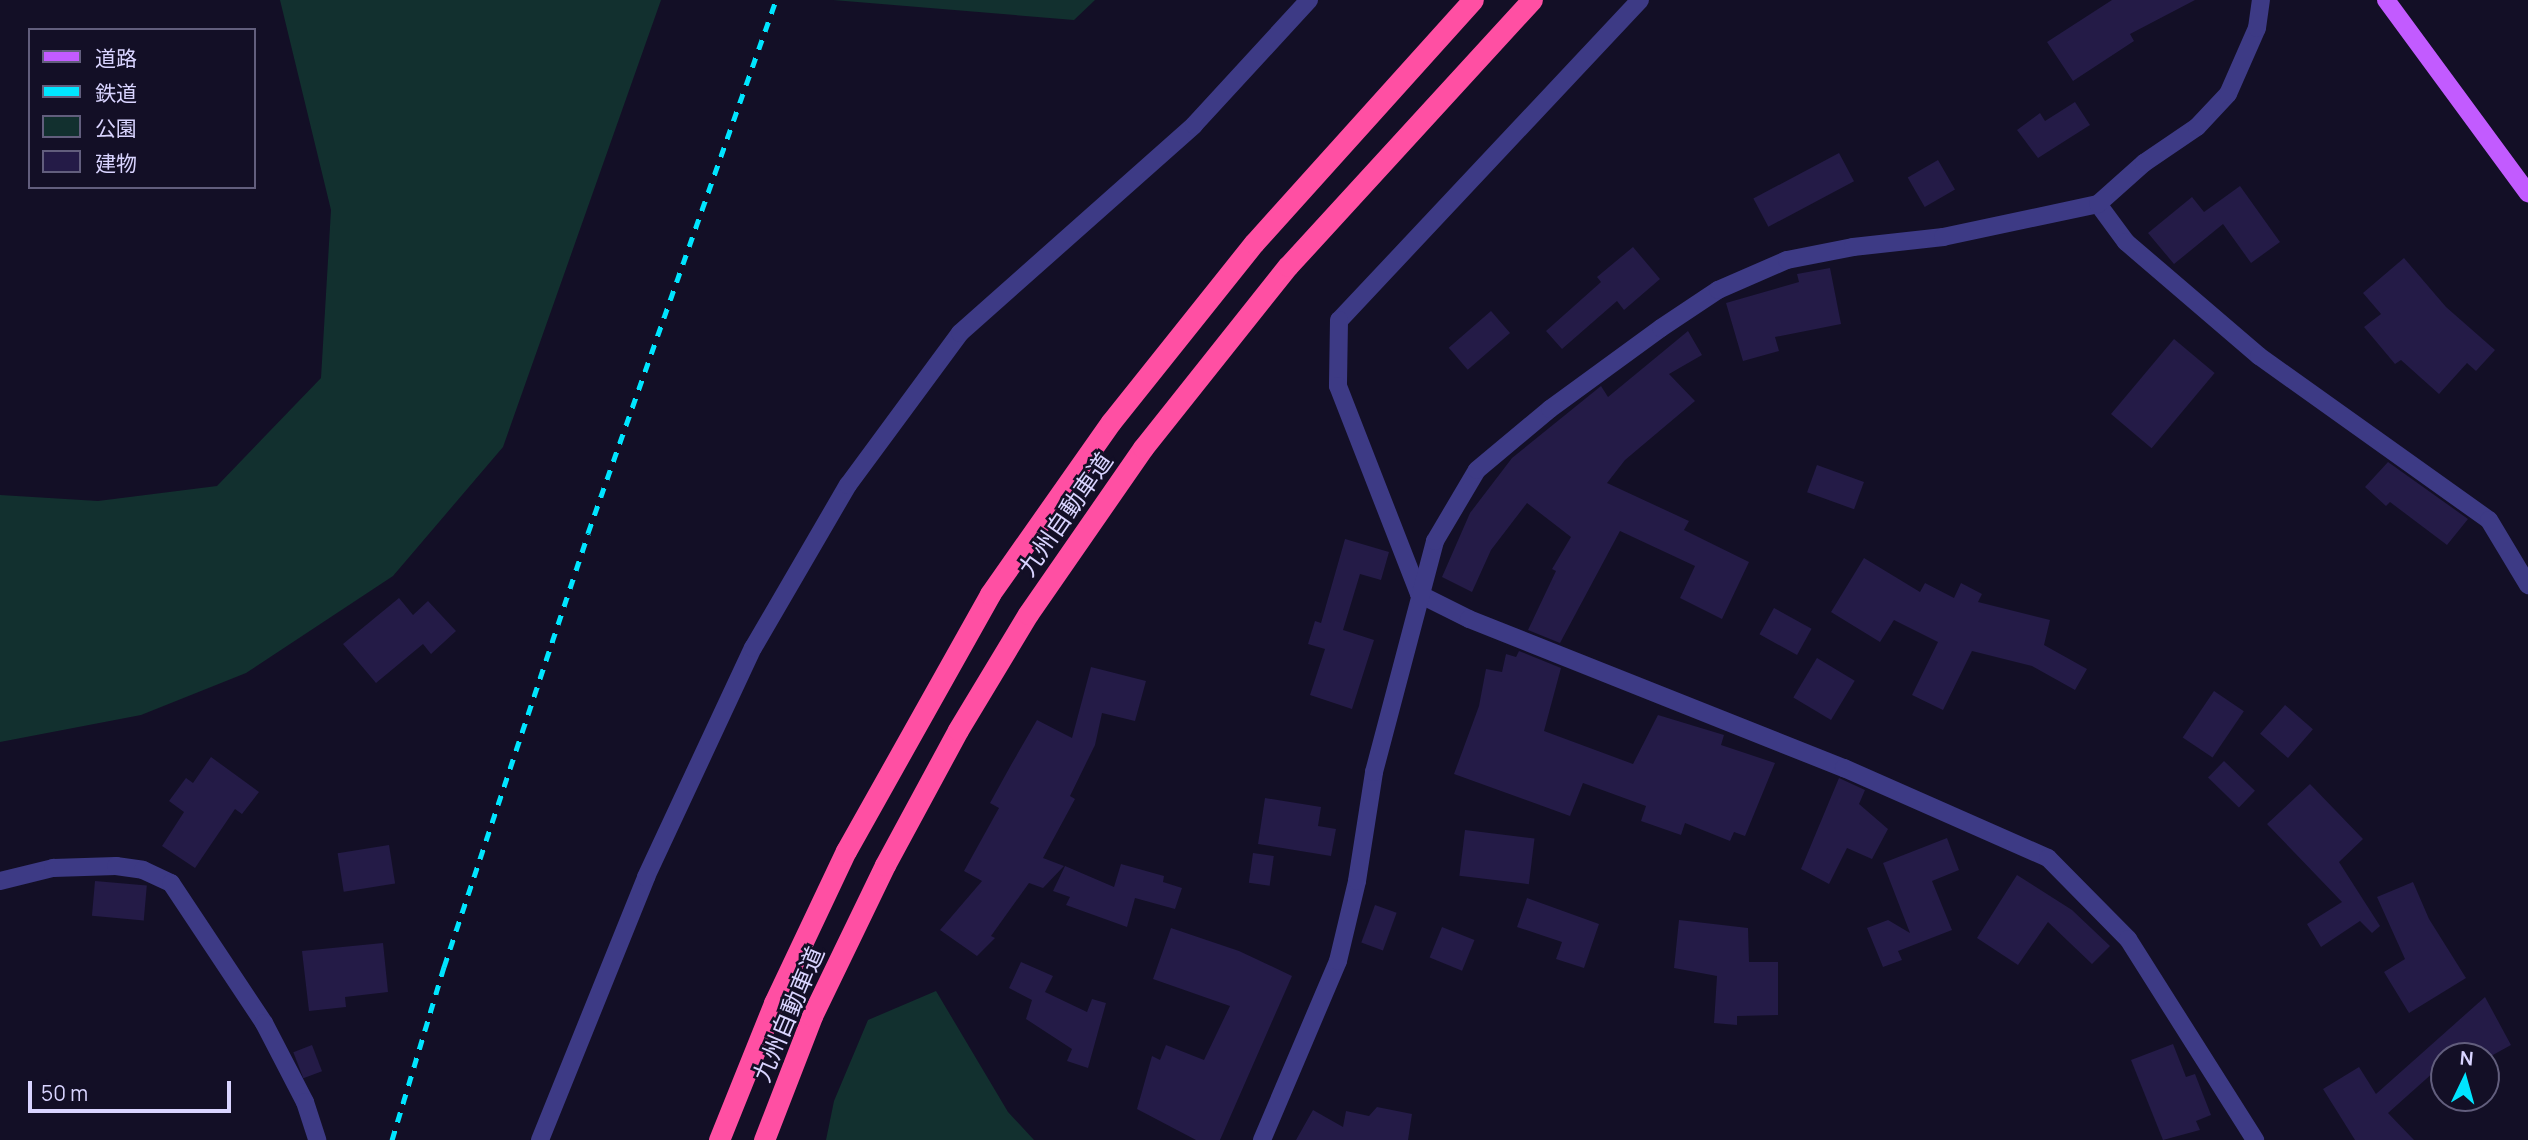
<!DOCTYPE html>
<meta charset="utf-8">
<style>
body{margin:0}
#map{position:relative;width:2528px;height:1140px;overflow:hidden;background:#130f26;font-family:Manrope,"Noto Sans JP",sans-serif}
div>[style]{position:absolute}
.green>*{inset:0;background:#12302f}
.building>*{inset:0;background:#241b47;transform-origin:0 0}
.minor>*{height:18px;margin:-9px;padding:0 9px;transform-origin:9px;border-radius:9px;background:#3d3a85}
.major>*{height:18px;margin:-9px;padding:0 9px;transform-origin:9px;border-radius:9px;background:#c25bff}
.highway>*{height:21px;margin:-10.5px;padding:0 10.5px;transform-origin:10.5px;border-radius:10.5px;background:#ff4fa3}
.rail>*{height:5px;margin-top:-2.5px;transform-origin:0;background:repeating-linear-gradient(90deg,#00e5ff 0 10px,transparent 0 19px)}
span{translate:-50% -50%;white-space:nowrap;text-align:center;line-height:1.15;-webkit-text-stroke:5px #130f26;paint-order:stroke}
.street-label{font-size:24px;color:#d9d4ff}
.legend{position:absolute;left:28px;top:28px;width:228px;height:161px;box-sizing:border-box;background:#130f26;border:2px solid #625e7d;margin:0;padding:9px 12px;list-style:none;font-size:21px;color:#d9d4ff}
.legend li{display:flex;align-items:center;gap:14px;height:35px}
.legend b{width:35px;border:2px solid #625e7d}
.north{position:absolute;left:2430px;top:1042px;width:70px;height:70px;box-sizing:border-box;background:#130f26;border:2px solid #625e7d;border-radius:50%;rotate:5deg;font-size:19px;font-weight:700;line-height:28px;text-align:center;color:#d9d4ff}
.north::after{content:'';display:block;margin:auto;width:24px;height:32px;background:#00e5ff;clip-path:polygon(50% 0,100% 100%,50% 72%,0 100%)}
.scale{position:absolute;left:28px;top:1081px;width:203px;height:32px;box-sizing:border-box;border:4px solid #d9d4ff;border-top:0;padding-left:9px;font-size:21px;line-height:24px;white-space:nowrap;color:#d9d4ff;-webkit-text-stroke:5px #130f26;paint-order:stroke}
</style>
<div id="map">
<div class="green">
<i style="clip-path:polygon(280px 0,661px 0,503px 447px,393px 576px,246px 673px,141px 715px,0 742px,0 495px,98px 501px,217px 486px,321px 378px,331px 210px)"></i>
<i style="clip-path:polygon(833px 0,1095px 0,1074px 20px)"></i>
<i style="clip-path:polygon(936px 991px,1008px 1112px,1034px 1140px,826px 1140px,834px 1101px,868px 1020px)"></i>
</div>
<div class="building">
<i style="clip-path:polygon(2112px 0,2195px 0,2130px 34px,2134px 41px,2073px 81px,2047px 42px)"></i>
<i style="clip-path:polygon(2075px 102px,2090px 125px,2038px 158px,2017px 130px,2040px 113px,2045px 121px)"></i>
<i style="left:1839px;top:153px;width:32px;height:97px;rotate:62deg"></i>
<i style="left:1938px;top:160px;width:34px;height:35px;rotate:60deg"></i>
<i style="clip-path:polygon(2240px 186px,2280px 242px,2251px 263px,2223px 224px,2174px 264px,2148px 233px,2192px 197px,2204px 212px)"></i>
<i style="clip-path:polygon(1633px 247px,1660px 279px,1624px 310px,1617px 301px,1562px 349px,1546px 331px,1601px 282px,1597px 277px)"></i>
<i style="clip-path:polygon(2404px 258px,2446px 307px,2495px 350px,2476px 371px,2467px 363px,2439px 394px,2401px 360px,2395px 364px,2364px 327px,2381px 314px,2363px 293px)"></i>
<i style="clip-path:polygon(1830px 268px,1841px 324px,1775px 337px,1779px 351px,1743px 361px,1726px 303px,1799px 282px,1797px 274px)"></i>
<i style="left:1491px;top:311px;width:29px;height:56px;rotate:49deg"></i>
<i style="clip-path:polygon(1688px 331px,1702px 355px,1669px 374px,1695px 401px,1625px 460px,1607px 483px,1689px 521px,1684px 530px,1749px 562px,1722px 619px,1680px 598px,1695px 566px,1620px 531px,1560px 643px,1528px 630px,1556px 571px,1552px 569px,1571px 537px,1527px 503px,1491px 550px,1472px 592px,1442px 577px,1470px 513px,1512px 458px,1601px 386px,1608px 397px)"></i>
<i style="left:2174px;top:339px;width:53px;height:98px;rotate:40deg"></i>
<i style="clip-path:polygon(2388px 462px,2468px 519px,2447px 545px,2390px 502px,2386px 506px,2365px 487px)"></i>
<i style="left:1817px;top:465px;width:50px;height:29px;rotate:20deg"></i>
<i style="clip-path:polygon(1345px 539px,1389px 552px,1381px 580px,1360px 574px,1343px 630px,1374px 640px,1352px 709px,1310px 695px,1325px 649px,1308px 644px,1315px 621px,1321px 623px)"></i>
<i style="clip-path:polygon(1864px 558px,1920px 592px,1925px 583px,1954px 598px,1961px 583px,1982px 594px,1978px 602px,2050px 620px,2044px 645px,2087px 669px,2075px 690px,2032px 666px,1972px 651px,1943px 710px,1912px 695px,1938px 642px,1894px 620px,1880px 642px,1831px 612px)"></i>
<i style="clip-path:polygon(399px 598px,413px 615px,428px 601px,456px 631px,431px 654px,423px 644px,376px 683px,343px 644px)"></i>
<i style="left:1774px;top:608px;width:43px;height:30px;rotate:29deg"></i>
<i style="clip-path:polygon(1519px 651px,1561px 668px,1544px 731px,1633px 764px,1658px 715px,1724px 735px,1721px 745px,1775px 763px,1745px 836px,1734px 832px,1730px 841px,1685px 823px,1681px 835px,1641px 821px,1646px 806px,1583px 783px,1570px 816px,1454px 774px,1479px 706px,1486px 669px,1502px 672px,1506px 654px,1516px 657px)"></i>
<i style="left:1817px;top:658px;width:44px;height:46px;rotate:31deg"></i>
<i style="clip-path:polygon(1091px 667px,1146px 681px,1135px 721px,1102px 713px,1095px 745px,1070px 796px,1075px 799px,1043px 858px,1064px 866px,1043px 888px,1029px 883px,991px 936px,995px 938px,977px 956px,940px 930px,982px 881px,964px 871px,999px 808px,990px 803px,1011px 765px,1037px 720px,1072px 738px)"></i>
<i style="left:2214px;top:691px;width:36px;height:56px;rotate:34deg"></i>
<i style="left:2285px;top:705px;width:37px;height:38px;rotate:41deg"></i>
<i style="clip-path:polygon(211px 757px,259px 792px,242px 814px,235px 809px,195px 868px,162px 846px,184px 812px,169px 801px,186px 778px,193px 783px)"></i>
<i style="left:2224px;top:761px;width:43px;height:23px;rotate:44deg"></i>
<i style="clip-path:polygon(1839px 778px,1865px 790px,1859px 804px,1888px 829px,1872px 859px,1847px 848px,1829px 884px,1801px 869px)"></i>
<i style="clip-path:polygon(2310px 784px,2363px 839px,2339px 862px,2380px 926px,2372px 933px,2360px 921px,2321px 947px,2307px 924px,2342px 902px,2267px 824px)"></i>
<i style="clip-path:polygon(1265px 798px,1321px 807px,1318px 826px,1336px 829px,1331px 856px,1258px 844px)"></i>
<i style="left:1465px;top:830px;width:70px;height:46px;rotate:7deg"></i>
<i style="clip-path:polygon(1947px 838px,1959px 870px,1932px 881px,1952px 930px,1898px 951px,1902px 960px,1883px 967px,1867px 928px,1888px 920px,1910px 933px,1883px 863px)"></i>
<i style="left:389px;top:845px;width:39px;height:52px;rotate:81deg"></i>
<i style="left:1253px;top:853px;width:21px;height:30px;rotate:8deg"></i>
<i style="clip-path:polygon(1121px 864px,1164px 876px,1163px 882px,1182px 888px,1175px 909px,1135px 898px,1127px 927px,1066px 905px,1070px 897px,1053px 891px,1065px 866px,1114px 887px)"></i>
<i style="clip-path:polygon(2017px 875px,2072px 910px,2110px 946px,2092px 964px,2048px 922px,2018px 965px,1977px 938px)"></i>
<i style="left:95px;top:881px;width:52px;height:35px;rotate:5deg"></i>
<i style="clip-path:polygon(2413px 882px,2429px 919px,2466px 978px,2409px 1013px,2384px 972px,2405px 959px,2377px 897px)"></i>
<i style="clip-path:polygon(1527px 898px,1599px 924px,1584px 968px,1556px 959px,1562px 942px,1517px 927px)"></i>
<i style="left:1375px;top:905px;width:23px;height:40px;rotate:20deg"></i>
<i style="clip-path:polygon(1679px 920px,1748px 928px,1749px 962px,1778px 962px,1778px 1015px,1737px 1016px,1737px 1025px,1714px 1023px,1717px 976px,1674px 968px)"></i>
<i style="left:1442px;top:927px;width:35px;height:33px;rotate:22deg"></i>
<i style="clip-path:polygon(1171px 928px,1239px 951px,1292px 976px,1220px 1140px,1196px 1140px,1137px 1109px,1152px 1056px,1160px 1060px,1166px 1045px,1204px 1060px,1230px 1006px,1153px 979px)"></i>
<i style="clip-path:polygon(383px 943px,388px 992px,345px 997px,346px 1007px,309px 1011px,302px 951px)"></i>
<i style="clip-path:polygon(1021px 962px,1053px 976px,1045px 992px,1087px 1012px,1092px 999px,1106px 1003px,1088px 1068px,1067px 1061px,1072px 1049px,1026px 1019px,1032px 1000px,1009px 988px)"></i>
<i style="clip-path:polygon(2485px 997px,2511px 1045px,2491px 1056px,2444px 1056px,2444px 1063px,2388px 1113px,2414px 1140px,2355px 1140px,2323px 1089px,2359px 1067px,2376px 1094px)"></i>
<i style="clip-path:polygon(2173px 1044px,2186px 1077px,2195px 1074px,2211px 1115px,2196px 1121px,2200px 1130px,2163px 1140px,2131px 1060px)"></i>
<i style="left:312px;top:1045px;width:28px;height:20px;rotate:69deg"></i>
<i style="clip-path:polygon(1377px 1107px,1412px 1114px,1408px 1140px,1296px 1140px,1313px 1110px,1343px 1127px,1346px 1111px,1369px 1116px)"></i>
</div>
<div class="minor">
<i style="left:1640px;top:0;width:439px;rotate:133.2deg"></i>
<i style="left:1339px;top:320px;width:66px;rotate:90.9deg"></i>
<i style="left:1338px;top:386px;width:223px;rotate:68.7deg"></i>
<i style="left:1419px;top:594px;width:56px;rotate:26.6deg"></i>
<i style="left:1469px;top:619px;width:404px;rotate:21.7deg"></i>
<i style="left:1844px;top:768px;width:223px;rotate:23.8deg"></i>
<i style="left:2048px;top:858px;width:114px;rotate:45.4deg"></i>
<i style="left:2128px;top:939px;width:238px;rotate:57.7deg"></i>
<i style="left:2098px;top:204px;width:47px;rotate:53.6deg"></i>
<i style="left:2126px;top:242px;width:175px;rotate:40.6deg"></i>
<i style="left:2259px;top:356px;width:282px;rotate:35.5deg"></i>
<i style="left:2489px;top:520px;width:76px;rotate:59deg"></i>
<i style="left:0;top:881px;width:55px;rotate:-13.8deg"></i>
<i style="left:53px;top:868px;width:63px;rotate:-1.8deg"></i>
<i style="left:116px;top:866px;width:27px;rotate:8deg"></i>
<i style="left:143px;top:870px;width:31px;rotate:25deg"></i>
<i style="left:171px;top:883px;width:168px;rotate:56.4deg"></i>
<i style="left:264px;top:1023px;width:89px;rotate:62.6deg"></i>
<i style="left:305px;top:1102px;width:40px;rotate:72deg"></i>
<i style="left:540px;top:1140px;width:284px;rotate:-68deg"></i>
<i style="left:646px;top:877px;width:253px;rotate:-65deg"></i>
<i style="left:753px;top:648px;width:189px;rotate:-59.8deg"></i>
<i style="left:848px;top:485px;width:189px;rotate:-53.6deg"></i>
<i style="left:960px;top:333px;width:313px;rotate:-41.6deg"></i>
<i style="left:1194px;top:125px;width:170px;rotate:-47.4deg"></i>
<i style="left:1262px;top:1140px;width:194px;rotate:-67deg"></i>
<i style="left:1338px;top:961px;width:82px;rotate:-76.6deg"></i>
<i style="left:1357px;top:881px;width:110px;rotate:-81.1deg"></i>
<i style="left:1374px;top:772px;width:239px;rotate:-75.2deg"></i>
<i style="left:1435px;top:541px;width:82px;rotate:-59.4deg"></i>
<i style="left:1477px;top:470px;width:95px;rotate:-39.9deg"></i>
<i style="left:1550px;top:409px;width:137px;rotate:-36.1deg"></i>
<i style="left:1661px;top:328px;width:69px;rotate:-33.7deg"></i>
<i style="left:1718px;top:290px;width:75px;rotate:-23.5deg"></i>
<i style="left:1787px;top:260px;width:67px;rotate:-11.1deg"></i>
<i style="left:1853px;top:247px;width:91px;rotate:-6.3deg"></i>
<i style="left:1943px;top:237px;width:158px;rotate:-12deg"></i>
<i style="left:2098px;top:204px;width:62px;rotate:-41.7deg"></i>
<i style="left:2144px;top:163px;width:64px;rotate:-34.2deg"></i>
<i style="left:2197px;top:127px;width:45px;rotate:-46.8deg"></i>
<i style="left:2228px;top:94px;width:72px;rotate:-66.3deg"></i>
<i style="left:2257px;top:28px;width:28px;rotate:-82deg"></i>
</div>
<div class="major">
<i style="left:2386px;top:0;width:240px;rotate:53.7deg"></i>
</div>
<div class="highway">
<i style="left:719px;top:1140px;width:148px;rotate:-68.1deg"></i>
<i style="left:774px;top:1003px;width:168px;rotate:-64.7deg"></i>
<i style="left:846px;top:851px;width:295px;rotate:-60.7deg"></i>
<i style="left:990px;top:594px;width:210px;rotate:-54.9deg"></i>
<i style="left:1111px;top:422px;width:229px;rotate:-51.4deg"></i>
<i style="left:1254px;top:243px;width:327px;rotate:-48deg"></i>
<i style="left:764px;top:1140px;width:133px;rotate:-68.8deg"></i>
<i style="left:812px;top:1016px;width:168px;rotate:-64.2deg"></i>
<i style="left:885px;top:865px;width:153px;rotate:-61.6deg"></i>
<i style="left:958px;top:730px;width:135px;rotate:-58.9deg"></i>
<i style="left:1028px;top:614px;width:202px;rotate:-55.3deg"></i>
<i style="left:1143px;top:448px;width:233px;rotate:-51.5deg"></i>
<i style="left:1288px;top:266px;width:361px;rotate:-47.5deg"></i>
</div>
<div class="rail">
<i style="left:392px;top:1140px;width:181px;rotate:-73.3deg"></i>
<i style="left:444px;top:967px;width:457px;rotate:-71.6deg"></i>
<i style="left:588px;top:533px;width:565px;rotate:-70.57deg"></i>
</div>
<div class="street-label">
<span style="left:1065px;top:514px;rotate:-55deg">九州自動車道</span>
<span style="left:788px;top:1014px;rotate:-67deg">九州自動車道</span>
</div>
<ul class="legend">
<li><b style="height:9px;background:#c25bff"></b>道路</li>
<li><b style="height:9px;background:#00e5ff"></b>鉄道</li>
<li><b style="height:19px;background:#12302f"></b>公園</li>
<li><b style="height:19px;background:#241b47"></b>建物</li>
</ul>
<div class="north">N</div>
<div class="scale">50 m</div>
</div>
